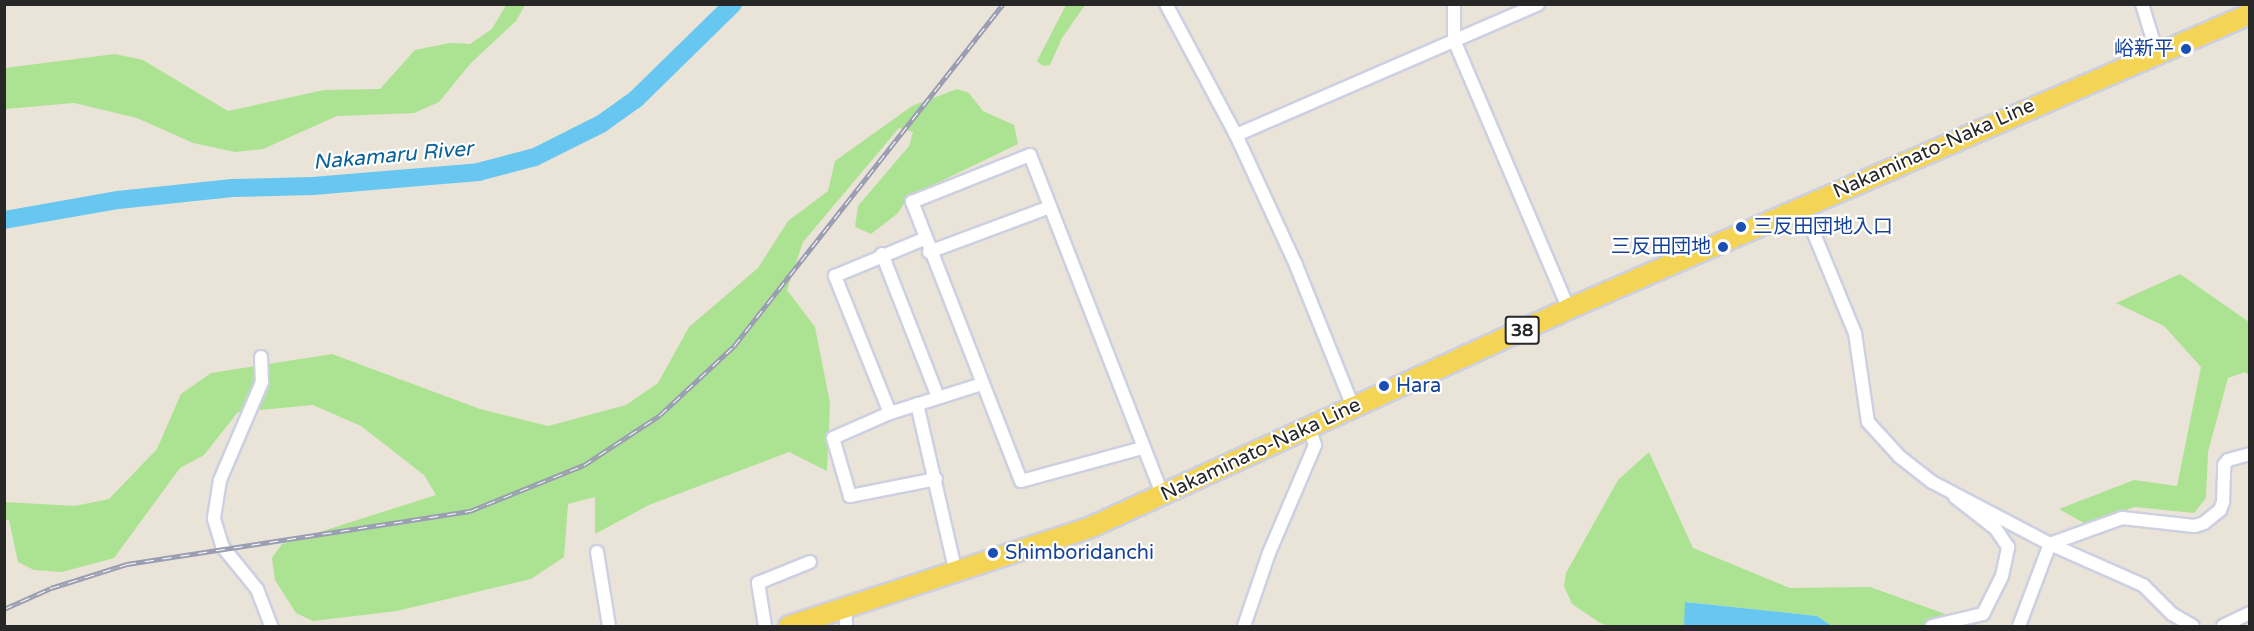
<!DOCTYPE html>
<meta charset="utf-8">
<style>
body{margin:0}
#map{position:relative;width:2254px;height:631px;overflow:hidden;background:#eae3d8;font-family:"Varela Round","Noto Sans JP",sans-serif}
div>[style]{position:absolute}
.green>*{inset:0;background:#abe392}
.water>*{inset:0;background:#67c7f0}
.river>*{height:18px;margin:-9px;padding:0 9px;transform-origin:9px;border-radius:9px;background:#67c7f0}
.roads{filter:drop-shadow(2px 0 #cdd0e1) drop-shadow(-2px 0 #cdd0e1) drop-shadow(0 2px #cdd0e1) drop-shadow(0 -2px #cdd0e1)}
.minor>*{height:12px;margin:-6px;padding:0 6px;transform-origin:6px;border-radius:6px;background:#fff}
.primary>*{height:20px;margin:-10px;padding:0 10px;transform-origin:10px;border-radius:10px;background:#f3d455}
.rail>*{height:5px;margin-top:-2.5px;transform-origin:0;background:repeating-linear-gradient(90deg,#fff 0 9px,#9b9eb2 0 18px);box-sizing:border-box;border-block:2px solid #9b9eb2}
.dots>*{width:16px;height:16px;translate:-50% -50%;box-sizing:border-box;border:3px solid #fff;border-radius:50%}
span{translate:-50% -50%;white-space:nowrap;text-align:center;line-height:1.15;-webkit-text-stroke:4.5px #fff;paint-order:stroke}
.shield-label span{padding:2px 4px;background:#fff;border:2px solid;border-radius:4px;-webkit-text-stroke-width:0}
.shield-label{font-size:18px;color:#272727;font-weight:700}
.transit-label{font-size:20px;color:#164399}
.right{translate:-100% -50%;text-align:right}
.left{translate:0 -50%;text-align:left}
.street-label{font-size:20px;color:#272727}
.water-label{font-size:21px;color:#0a6298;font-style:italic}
.frame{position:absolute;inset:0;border:6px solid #272727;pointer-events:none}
</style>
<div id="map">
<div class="green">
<i style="clip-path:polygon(506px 5px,525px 5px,516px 21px,470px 64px,439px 102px,414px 113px,337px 116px,263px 149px,235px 152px,193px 143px,137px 118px,74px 103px,5px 109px,5px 68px,115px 54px,143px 60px,228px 111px,324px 90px,380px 89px,415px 50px,450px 43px,470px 44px,492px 29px)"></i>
<i style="clip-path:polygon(1066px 5px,1085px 5px,1062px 38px,1050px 65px,1043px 66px,1037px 61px)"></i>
<i style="clip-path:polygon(957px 89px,969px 93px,983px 111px,1014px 125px,1018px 144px,908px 197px,898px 213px,871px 234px,855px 227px,858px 206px,909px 146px,913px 132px,899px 128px,803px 242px,787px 290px,815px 327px,830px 403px,827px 471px,789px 452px,649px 505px,595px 534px,595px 497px,568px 504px,564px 557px,531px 579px,397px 611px,313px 621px,296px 613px,275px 580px,272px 558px,282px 544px,436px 495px,424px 475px,361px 426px,313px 405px,238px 412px,204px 455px,180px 468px,114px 558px,62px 572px,34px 570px,18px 562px,9px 520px,5px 520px,4px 502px,75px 506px,109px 499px,157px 449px,181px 394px,211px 373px,332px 354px,480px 409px,548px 426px,626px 405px,658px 383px,689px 327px,758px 268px,788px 221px,828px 191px,835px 161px,912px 106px)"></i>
<i style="clip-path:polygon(2180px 274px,2249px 322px,2249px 375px,2245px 372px,2228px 378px,2208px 452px,2206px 498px,2194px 513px,2135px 507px,2084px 523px,2059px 509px,2134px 480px,2177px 486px,2201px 367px,2164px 326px,2116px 303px)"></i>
<i style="clip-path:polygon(1649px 452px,1693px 548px,1790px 588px,1870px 587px,1962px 620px,1965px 626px,1832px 626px,1817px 616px,1686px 602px,1684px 626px,1609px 626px,1600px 623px,1572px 604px,1564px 586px,1566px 573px,1618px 480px)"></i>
</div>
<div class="water">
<i style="clip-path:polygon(1685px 602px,1817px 616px,1832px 626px,1684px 626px)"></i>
</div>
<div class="river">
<i style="left:4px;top:220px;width:116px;rotate:-10deg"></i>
<i style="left:118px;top:200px;width:115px;rotate:-6deg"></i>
<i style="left:232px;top:188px;width:81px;rotate:-1.4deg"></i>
<i style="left:313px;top:186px;width:166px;rotate:-4.8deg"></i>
<i style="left:478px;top:172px;width:59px;rotate:-14.7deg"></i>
<i style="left:535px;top:157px;width:74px;rotate:-26.6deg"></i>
<i style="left:601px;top:124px;width:43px;rotate:-35.5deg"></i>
<i style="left:636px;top:99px;width:136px;rotate:-44.4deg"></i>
</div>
<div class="roads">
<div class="minor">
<i style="left:1166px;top:4px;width:149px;rotate:61.9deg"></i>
<i style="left:1236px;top:135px;width:143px;rotate:65.2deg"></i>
<i style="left:1296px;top:265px;width:153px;rotate:68.1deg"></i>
<i style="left:1454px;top:4px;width:36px;rotate:90deg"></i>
<i style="left:1454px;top:40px;width:293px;rotate:66.9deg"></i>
<i style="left:2142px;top:4px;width:51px;rotate:73deg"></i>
<i style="left:1236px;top:135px;width:329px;rotate:-23.4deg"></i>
<i style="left:1803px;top:207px;width:136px;rotate:67.6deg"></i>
<i style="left:1855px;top:333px;width:90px;rotate:81.7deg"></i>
<i style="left:1868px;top:422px;width:47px;rotate:47.6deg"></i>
<i style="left:1900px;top:457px;width:41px;rotate:38deg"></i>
<i style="left:1932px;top:482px;width:133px;rotate:27.7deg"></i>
<i style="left:2050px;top:544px;width:102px;rotate:23.8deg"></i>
<i style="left:2143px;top:585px;width:41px;rotate:45deg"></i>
<i style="left:2172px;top:614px;width:24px;rotate:30deg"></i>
<i style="left:929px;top:252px;width:129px;rotate:-20.4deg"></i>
<i style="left:882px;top:254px;width:154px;rotate:68.6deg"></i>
<i style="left:261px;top:357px;width:25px;rotate:88deg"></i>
<i style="left:262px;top:382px;width:107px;rotate:113.2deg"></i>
<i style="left:220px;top:480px;width:39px;rotate:99deg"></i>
<i style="left:214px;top:519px;width:28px;rotate:73deg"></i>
<i style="left:222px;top:546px;width:55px;rotate:50.9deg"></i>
<i style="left:257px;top:589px;width:40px;rotate:69deg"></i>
<i style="left:917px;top:404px;width:173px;rotate:77deg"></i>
<i style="left:890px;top:413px;width:148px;rotate:-111.9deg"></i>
<i style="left:835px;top:276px;width:96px;rotate:-22.6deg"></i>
<i style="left:1142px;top:448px;width:125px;rotate:164.7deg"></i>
<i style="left:1021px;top:481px;width:300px;rotate:-111.3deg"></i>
<i style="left:912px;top:202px;width:127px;rotate:-21.7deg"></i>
<i style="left:1030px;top:155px;width:366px;rotate:68.7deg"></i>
<i style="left:936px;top:479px;width:88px;rotate:168.8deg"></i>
<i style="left:850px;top:496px;width:60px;rotate:-106.3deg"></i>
<i style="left:833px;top:438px;width:62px;rotate:-23.7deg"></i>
<i style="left:890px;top:413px;width:96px;rotate:-17.5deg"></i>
<i style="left:2050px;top:544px;width:77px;rotate:-19.9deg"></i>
<i style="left:2122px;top:518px;width:73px;rotate:6.3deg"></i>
<i style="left:2195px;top:526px;width:9px;rotate:-18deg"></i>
<i style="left:2204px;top:523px;width:21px;rotate:-39deg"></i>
<i style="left:2220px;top:510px;width:9px;rotate:-69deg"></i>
<i style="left:2223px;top:502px;width:37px;rotate:-88deg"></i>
<i style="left:2224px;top:465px;width:6px;rotate:-51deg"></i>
<i style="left:2228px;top:460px;width:23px;rotate:-15deg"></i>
<i style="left:597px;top:552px;width:75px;rotate:80.8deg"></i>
<i style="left:845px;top:605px;width:21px;rotate:87deg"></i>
<i style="left:765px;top:626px;width:44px;rotate:-99.2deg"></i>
<i style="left:758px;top:583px;width:56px;rotate:-22deg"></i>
<i style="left:1244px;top:626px;width:77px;rotate:-71.1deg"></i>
<i style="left:1269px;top:553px;width:117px;rotate:-66.9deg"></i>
<i style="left:1315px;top:445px;width:18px;rotate:-109deg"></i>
<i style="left:1932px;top:626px;width:52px;rotate:-13.2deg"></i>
<i style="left:1983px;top:614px;width:42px;rotate:-63.4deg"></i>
<i style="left:2002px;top:576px;width:30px;rotate:-78deg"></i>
<i style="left:2008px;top:547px;width:22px;rotate:-124deg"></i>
<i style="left:1996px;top:529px;width:52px;rotate:-142deg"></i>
<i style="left:2019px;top:626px;width:88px;rotate:-69.3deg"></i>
<i style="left:2223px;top:626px;width:30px;rotate:-26deg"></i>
</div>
<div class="primary">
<i style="left:789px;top:626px;width:316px;rotate:-18.1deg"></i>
<i style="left:1089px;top:528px;width:534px;rotate:-24.55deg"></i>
<i style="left:1575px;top:306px;width:735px;rotate:-23.39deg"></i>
</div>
</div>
<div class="rail">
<i style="left:4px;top:609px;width:51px;rotate:-24.1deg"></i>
<i style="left:51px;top:588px;width:80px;rotate:-17.5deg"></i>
<i style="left:127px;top:564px;width:347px;rotate:-8.8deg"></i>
<i style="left:470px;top:511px;width:123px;rotate:-22deg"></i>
<i style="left:584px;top:465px;width:91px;rotate:-33.3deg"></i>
<i style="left:660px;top:415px;width:101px;rotate:-43deg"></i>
<i style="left:734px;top:346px;width:435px;rotate:-51.8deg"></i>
</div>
<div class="dots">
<i style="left:2186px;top:49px;background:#1a4fb4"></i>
<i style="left:1741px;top:227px;background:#1a4fb4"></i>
<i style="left:1723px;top:247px;background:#1a4fb4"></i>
<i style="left:1384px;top:386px;background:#1a4fb4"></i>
<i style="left:993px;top:553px;background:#1a4fb4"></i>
</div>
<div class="shield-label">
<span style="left:1522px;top:330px">38</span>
</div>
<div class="transit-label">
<span class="right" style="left:2174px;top:49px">峪新平</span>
<span class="left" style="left:1753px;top:227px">三反田団地入口</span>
<span class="right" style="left:1711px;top:247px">三反田団地</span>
<span class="left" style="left:1396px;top:386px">Hara</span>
<span class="left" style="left:1005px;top:553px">Shimboridanchi</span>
</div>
<div class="street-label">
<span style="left:1934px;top:149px;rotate:-24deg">Nakaminato-Naka Line</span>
<span style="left:1261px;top:450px;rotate:-25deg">Nakaminato-Naka Line</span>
</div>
<div class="water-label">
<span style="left:393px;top:156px;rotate:-5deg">Nakamaru River</span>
</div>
<div class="frame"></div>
</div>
